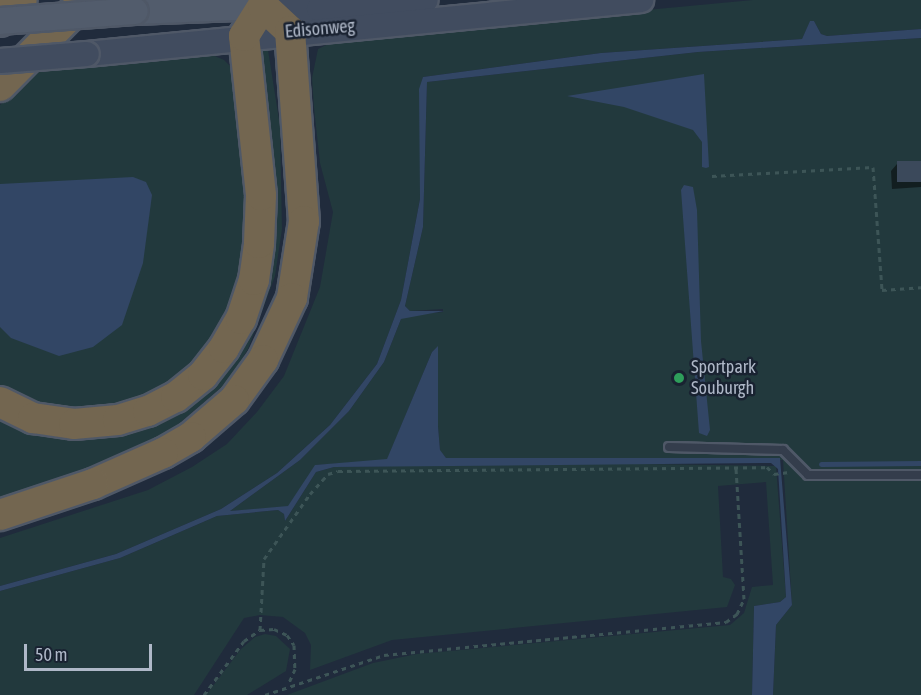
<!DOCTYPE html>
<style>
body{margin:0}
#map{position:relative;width:921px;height:695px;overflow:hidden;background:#202b3c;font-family:"Asap Condensed",sans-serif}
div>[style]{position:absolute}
.green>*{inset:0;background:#22393d}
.water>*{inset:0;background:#324665}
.shadow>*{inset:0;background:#0007}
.stream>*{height:5px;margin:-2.5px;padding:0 2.5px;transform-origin:2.5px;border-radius:2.5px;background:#324665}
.building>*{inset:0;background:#3b495b;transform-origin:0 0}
.path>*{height:3px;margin-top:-1.5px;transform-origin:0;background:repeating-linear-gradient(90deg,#3d5557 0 4.5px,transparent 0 9px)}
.roads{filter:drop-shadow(2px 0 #4f5867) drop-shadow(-2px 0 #4f5867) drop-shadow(0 2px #4f5867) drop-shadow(0 -2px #4f5867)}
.lane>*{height:8px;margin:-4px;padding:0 4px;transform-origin:4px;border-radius:4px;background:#343d4c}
.secondary>*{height:24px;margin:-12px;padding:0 12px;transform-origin:12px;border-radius:12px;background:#414c5f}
.primary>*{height:26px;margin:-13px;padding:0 13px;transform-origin:13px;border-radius:13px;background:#525c6c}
.highway>*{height:30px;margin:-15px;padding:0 15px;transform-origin:15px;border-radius:15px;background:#736650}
.bridges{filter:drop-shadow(2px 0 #4f5867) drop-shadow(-2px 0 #4f5867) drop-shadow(0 2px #4f5867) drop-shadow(0 -2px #4f5867)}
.secondary-bridge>*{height:24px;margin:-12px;padding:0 12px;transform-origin:12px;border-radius:12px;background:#414c5f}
.primary-bridge>*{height:26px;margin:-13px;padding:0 13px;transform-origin:13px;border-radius:13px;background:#525c6c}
.dots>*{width:16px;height:16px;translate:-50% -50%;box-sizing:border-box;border:3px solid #192231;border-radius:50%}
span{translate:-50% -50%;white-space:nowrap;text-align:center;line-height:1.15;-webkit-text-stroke:5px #192231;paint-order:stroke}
.street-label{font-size:18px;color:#afb8c8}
.poi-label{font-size:18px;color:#afb8c8}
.left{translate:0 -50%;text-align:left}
.scale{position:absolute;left:24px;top:644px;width:128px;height:27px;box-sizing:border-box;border:3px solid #afb8c8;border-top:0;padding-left:8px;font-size:18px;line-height:21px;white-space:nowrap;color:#afb8c8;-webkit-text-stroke:4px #192231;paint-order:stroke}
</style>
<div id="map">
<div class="green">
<i style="clip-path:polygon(753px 0,921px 0,921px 29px,827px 36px,821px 34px,814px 21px,810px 22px,802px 39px,601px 53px,423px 77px,420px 199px,401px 300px,377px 364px,330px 425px,277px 473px,221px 509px,116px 554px,0 586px,0 538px,148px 490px,192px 467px,227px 444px,257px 412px,284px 376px,320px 287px,333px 212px,320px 163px,314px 108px,312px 78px,318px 49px,338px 39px)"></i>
<i style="clip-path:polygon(921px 38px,921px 695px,773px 695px,776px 625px,792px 605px,783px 460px,446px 458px,440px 451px,438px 426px,438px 347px,432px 352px,387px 460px,316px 465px,288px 507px,230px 511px,300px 460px,349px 411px,384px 362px,401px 319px,408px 315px,443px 312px,443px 309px,410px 311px,405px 306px,423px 227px,427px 82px,698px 52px)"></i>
<i style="clip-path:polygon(268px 50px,280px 126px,282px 229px,275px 276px,248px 349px,228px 382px,148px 450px,0 507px,0 413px,118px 428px,252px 316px,257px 62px,261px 51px)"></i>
<i style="clip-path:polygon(210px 54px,224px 60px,234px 70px,248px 195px,247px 251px,237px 296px,205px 356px,177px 380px,118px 408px,82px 411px,47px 407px,0 386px,0 105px,38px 69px)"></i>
<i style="clip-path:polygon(573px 463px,776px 466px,786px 597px,780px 602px,754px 606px,752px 695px,287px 695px,373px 663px,417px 654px,730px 625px,744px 613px,752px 587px,773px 585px,766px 482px,718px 486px,723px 577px,731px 579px,735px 585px,727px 607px,392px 640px,310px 670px,311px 645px,305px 633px,283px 617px,260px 615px,244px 618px,194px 695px,0 695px,0 591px,120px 558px,217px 516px,278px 510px,284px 514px,285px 521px,316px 472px,334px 467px)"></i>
<i style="clip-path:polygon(265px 634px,276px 636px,290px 649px,286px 671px,247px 695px,206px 695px,241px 649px,255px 637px)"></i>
</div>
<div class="water">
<i style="clip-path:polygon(810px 21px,814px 21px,821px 34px,827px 36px,921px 29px,921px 38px,698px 52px,427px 82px,423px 227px,405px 306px,410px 311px,444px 311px,401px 319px,384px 362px,349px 411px,300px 460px,230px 511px,288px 506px,315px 465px,387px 459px,432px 352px,438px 346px,438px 426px,440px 450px,446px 458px,780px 458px,792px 605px,776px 625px,773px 695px,752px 695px,754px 606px,780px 602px,786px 597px,778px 469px,771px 463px,334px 467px,316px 472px,285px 521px,284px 514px,278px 510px,217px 516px,120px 558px,0 591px,0 586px,116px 554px,221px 509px,277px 473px,330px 425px,377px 364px,401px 300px,420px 199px,419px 89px,423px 77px,601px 53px,802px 39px)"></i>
<i style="clip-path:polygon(704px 74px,709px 167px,706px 168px,702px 167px,702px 142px,693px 130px,624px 107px,567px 96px)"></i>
<i style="clip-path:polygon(133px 177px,146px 182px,152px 195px,143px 263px,122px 325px,93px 347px,59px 356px,11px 338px,0 327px,0 184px)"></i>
<i style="clip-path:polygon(684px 185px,693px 187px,697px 210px,701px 341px,710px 430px,707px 436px,699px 433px,681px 190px)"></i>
</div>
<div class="shadow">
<i style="clip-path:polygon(921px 163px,921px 187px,892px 189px,891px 171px,897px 164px)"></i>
</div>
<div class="stream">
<i style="left:821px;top:464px;width:100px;rotate:-0.6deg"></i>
</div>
<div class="building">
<i style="left:921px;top:161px;width:21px;height:24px;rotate:90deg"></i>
</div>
<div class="path">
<i style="left:712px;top:176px;width:161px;rotate:-3.2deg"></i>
<i style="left:873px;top:167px;width:123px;rotate:85.8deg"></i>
<i style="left:882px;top:290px;width:39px;rotate:-4deg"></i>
<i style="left:260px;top:630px;width:71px;rotate:-86.8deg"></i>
<i style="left:264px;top:559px;width:80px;rotate:-54.7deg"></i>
<i style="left:310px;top:494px;width:27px;rotate:-48deg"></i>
<i style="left:328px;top:474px;width:10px;rotate:-17deg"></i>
<i style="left:338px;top:471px;width:429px;rotate:-0.5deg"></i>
<i style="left:767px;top:467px;width:10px;rotate:45deg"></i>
<i style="left:774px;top:474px;width:15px;rotate:-8deg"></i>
<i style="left:204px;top:695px;width:67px;rotate:-53.5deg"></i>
<i style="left:244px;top:641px;width:19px;rotate:-35deg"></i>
<i style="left:260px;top:630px;width:14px;rotate:-4deg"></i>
<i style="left:274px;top:629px;width:14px;rotate:25deg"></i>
<i style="left:287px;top:635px;width:12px;rotate:55deg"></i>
<i style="left:294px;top:645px;width:24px;rotate:88deg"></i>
<i style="left:295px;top:669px;width:17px;rotate:114deg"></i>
<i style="left:265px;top:695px;width:126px;rotate:-18.6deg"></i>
<i style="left:384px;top:655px;width:344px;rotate:-5.5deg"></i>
<i style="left:726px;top:622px;width:14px;rotate:-36deg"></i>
<i style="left:737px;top:614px;width:17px;rotate:-65deg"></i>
<i style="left:744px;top:599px;width:132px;rotate:-93.5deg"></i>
</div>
<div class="roads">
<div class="lane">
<i style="left:669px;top:447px;width:114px;rotate:1.5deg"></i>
<i style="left:783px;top:450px;width:35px;rotate:45deg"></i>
<i style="left:808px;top:475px;width:113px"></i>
</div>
<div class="secondary">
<i style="left:263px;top:6px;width:56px;rotate:3.1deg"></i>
<i style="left:319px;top:9px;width:107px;rotate:-4.8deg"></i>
<i style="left:87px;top:54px;width:557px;rotate:-5.57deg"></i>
</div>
<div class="primary">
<i style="left:135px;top:11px;width:128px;rotate:-2.2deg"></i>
</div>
<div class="highway">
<i style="left:0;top:21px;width:30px;rotate:-44deg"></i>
<i style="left:0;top:86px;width:121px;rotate:-45.3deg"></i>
<i style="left:0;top:402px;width:37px;rotate:26deg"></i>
<i style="left:33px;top:418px;width:41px;rotate:8.3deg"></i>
<i style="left:74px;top:424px;width:44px;rotate:-5.2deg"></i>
<i style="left:118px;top:420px;width:31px;rotate:-17deg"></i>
<i style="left:148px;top:411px;width:31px;rotate:-27deg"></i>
<i style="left:176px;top:397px;width:35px;rotate:-39deg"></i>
<i style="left:203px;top:375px;width:34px;rotate:-52deg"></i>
<i style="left:224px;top:348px;width:34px;rotate:-60deg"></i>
<i style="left:241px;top:319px;width:41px;rotate:-71.6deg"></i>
<i style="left:254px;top:280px;width:37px;rotate:-82deg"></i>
<i style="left:259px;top:243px;width:48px;rotate:-87.6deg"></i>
<i style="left:261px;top:195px;width:160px;rotate:-96.1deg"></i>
<i style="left:244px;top:36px;width:36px;rotate:-58deg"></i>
<i style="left:263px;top:6px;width:37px;rotate:43deg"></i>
<i style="left:290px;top:31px;width:191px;rotate:85.8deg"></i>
<i style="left:304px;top:221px;width:78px;rotate:98.9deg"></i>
<i style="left:292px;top:298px;width:68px;rotate:115.1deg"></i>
<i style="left:263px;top:360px;width:49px;rotate:125.9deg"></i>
<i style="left:234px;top:400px;width:57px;rotate:139.3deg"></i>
<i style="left:191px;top:437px;width:32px;rotate:150deg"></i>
<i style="left:163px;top:453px;width:77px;rotate:156.1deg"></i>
<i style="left:93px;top:484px;width:98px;rotate:161.6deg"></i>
</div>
</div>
<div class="bridges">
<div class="secondary-bridge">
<i style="left:0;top:61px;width:87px;rotate:-4.6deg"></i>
</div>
<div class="primary-bridge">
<i style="left:0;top:21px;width:135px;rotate:-4.2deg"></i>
</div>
</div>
<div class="dots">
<i style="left:679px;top:378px;background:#2e9e5b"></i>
</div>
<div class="street-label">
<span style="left:320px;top:29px;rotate:-5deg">Edisonweg</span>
</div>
<div class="poi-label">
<span class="left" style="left:691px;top:378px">Sportpark<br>Souburgh</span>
</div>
<div class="scale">50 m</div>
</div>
